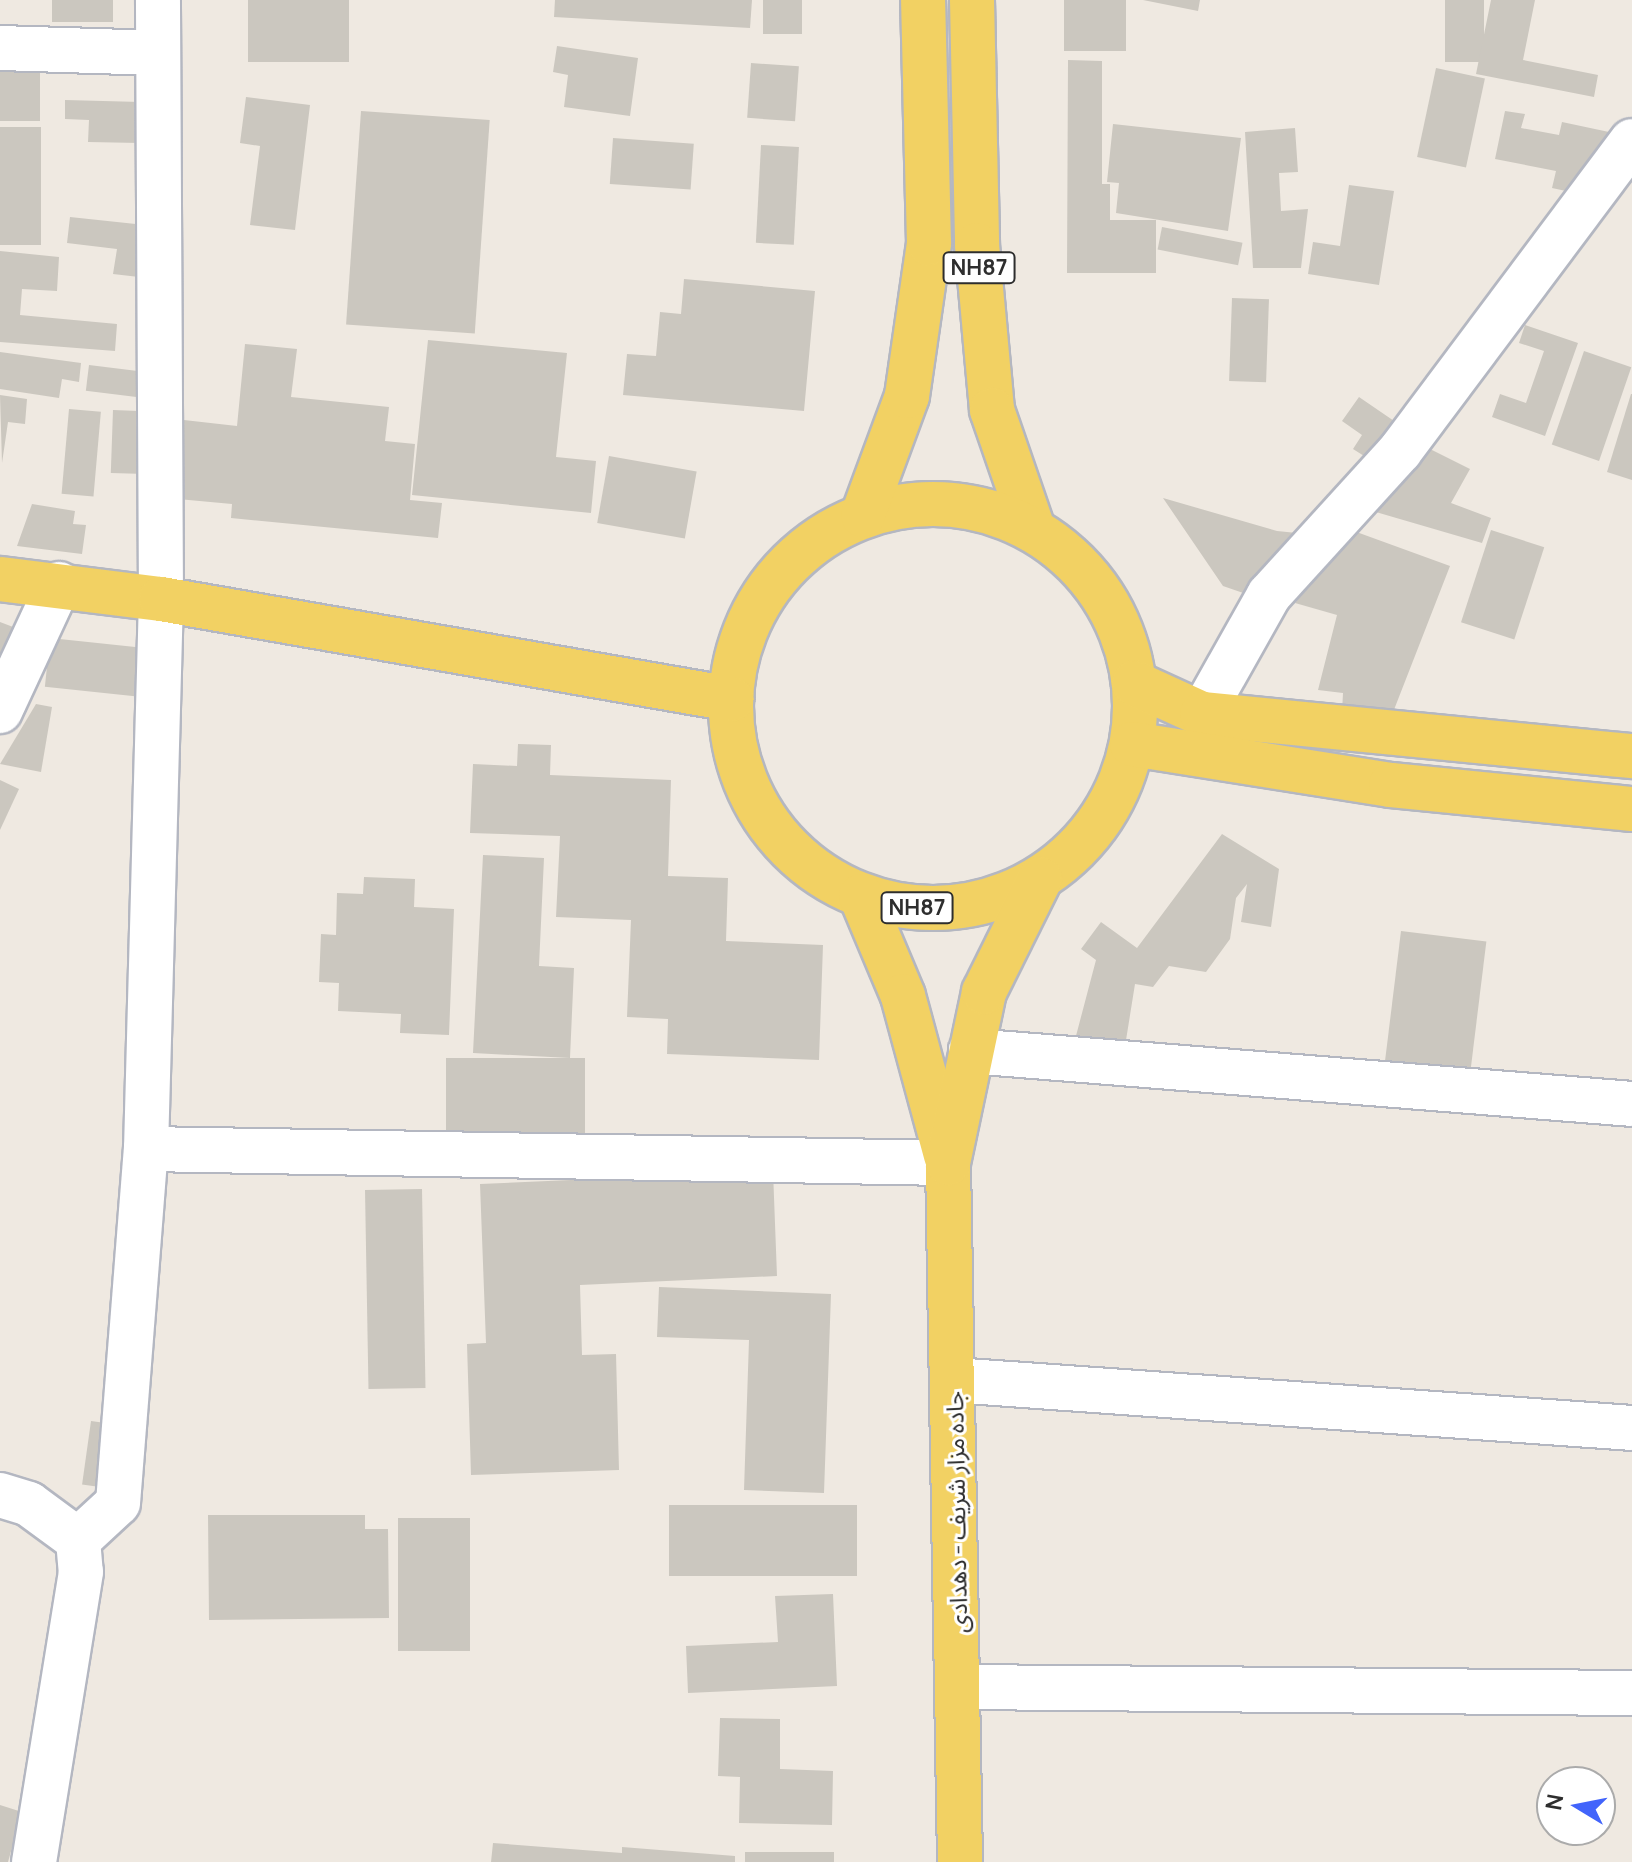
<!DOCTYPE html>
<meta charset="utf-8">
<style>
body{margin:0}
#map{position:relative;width:1632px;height:1862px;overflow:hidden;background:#efe9e1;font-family:Manrope,"Noto Sans Arabic",sans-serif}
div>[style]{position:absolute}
.building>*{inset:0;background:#cbc7bf;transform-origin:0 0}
.roads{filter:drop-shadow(2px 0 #b4b7c1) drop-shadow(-2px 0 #b4b7c1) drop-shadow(0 2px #b4b7c1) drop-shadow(0 -2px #b4b7c1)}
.minor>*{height:44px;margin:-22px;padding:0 22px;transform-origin:22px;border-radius:22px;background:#fff}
.primary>*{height:44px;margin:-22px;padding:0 22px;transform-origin:22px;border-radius:22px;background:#f2d163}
.primary>.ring{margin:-22px;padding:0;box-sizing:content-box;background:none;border:44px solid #f2d163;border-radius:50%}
span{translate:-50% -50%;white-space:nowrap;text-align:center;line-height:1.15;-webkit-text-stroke:6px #fff;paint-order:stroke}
.shield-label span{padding:2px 6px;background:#fff;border:2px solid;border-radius:6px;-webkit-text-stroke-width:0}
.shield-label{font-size:22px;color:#2e2e2e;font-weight:700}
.street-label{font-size:24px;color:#2e2e2e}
.north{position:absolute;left:1536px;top:1766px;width:80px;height:80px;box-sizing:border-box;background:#fff;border:2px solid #ababab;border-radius:50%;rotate:280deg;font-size:22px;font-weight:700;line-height:32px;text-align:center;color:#2e2e2e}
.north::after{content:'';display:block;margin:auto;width:28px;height:36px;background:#4264fb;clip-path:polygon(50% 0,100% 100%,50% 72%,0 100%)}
</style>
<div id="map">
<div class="building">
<i style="left:52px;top:0;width:61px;height:22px"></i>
<i style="left:248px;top:0;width:101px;height:62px"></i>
<i style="clip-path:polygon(555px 0,752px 0,750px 28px,554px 17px)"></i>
<i style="left:763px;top:0;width:39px;height:34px"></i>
<i style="left:1064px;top:0;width:62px;height:51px"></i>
<i style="clip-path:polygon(1143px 0,1200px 0,1198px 11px)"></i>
<i style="left:1445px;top:0;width:39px;height:62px"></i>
<i style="clip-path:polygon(1491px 0,1535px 0,1523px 60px,1598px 75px,1594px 97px,1476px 74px)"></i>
<i style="clip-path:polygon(557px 46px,638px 58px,630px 116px,564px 107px,568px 75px,553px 72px)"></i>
<i style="left:0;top:57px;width:40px;height:64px"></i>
<i style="clip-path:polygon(1068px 60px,1102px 61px,1102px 184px,1110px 184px,1110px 220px,1156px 220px,1156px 273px,1067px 273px)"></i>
<i style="left:751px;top:63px;width:48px;height:55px;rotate:4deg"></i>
<i style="left:1436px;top:68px;width:50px;height:91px;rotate:12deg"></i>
<i style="clip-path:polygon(246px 97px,310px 105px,295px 230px,250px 225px,260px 146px,240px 143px)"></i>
<i style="clip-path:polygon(65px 100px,141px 102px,140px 143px,88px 142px,89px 120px,65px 119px)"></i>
<i style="left:361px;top:111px;width:129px;height:214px;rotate:4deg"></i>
<i style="clip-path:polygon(1505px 111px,1525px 114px,1521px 128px,1559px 135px,1562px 122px,1609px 132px,1603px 164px,1587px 161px,1580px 194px,1552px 188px,1556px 171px,1495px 159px)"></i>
<i style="clip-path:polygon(1113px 124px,1241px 138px,1228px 231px,1116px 213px,1119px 183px,1107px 182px)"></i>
<i style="left:0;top:127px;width:41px;height:118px"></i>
<i style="clip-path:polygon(1295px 128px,1298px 172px,1279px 173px,1281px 211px,1308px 209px,1301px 268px,1253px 268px,1245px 132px)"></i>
<i style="left:613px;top:138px;width:81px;height:46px;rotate:4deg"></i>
<i style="left:761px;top:145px;width:38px;height:98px;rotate:3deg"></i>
<i style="clip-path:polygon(1349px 185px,1394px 191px,1379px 285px,1308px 274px,1313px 242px,1340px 246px)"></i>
<i style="clip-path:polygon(70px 217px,145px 225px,139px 277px,113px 274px,117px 249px,67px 243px)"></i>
<i style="left:1162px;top:227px;width:82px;height:23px;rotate:11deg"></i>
<i style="clip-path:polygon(0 251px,59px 257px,57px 291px,22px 289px,20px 315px,117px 324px,115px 351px,0 342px)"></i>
<i style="clip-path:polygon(684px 279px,815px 291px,804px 411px,623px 395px,627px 354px,656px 356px,660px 312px,681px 314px)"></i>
<i style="left:1232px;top:298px;width:37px;height:83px;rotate:2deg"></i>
<i style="clip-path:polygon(1525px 325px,1578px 343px,1545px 436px,1492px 417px,1500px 394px,1526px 403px,1544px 351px,1519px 343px)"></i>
<i style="clip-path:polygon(428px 340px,567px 353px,556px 457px,596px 461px,591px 513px,412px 495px)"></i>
<i style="clip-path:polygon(245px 344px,297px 349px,291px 397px,389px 407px,385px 441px,415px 444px,410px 500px,442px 503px,438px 538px,231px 518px,232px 504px,167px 498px,175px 419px,237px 426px)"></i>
<i style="left:1584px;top:351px;width:50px;height:99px;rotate:19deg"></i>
<i style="clip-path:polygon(0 352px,81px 363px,79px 382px,62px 379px,59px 398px,0 389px)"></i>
<i style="left:89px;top:365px;width:51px;height:26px;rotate:7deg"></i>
<i style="clip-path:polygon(1631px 394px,1632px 394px,1632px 480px,1607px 472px)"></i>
<i style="clip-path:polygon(0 395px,27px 399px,25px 424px,8px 422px,2px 463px)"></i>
<i style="clip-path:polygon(1359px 397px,1397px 423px,1372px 461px,1353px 449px,1362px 435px,1342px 421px)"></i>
<i style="left:69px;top:409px;width:32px;height:85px;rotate:5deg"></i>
<i style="left:113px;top:410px;width:26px;height:63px;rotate:2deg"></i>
<i style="clip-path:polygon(1428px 448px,1470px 469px,1451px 503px,1491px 518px,1482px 543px,1369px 510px)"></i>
<i style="left:609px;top:456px;width:89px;height:68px;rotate:10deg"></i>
<i style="clip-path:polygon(1163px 498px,1277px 531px,1297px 533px,1249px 595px,1223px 586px)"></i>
<i style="clip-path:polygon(32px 504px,75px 511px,73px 524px,86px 525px,82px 554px,17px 546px)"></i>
<i style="clip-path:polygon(1351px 530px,1450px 566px,1390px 720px,1342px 712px,1343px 693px,1318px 690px,1337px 615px,1295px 603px)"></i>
<i style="left:1491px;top:530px;width:56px;height:97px;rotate:18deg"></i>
<i style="clip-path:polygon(0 622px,21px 630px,0 682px)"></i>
<i style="left:50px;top:638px;width:100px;height:49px;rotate:6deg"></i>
<i style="clip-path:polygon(36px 704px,52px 707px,41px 772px,0 764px)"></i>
<i style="clip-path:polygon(518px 744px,551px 745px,550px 775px,671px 780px,668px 876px,728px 878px,726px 941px,823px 945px,819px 1060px,667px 1054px,668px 1019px,627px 1017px,631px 920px,556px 917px,560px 836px,470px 833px,473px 764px,517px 766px)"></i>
<i style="clip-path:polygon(0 780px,19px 789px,0 830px)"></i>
<i style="clip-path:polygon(1222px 834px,1279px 869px,1271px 927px,1241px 922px,1247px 884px,1236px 898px,1230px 939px,1206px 972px,1169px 966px,1153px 987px,1135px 984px,1123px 1059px,1072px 1051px,1096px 960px,1081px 949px,1101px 922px,1137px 948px)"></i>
<i style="clip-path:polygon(483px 855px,544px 858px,539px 966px,574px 968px,570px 1058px,473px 1053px)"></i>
<i style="clip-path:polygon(364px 877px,415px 879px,414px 907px,454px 909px,449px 1035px,400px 1033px,401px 1014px,338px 1011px,339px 983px,319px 982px,321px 934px,336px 935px,337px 893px,363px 894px)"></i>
<i style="left:1401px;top:931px;width:86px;height:132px;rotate:7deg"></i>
<i style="left:446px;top:1058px;width:139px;height:83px"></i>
<i style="clip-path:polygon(773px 1171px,777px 1276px,580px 1285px,582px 1355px,616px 1354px,619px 1470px,471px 1475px,467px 1344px,486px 1343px,480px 1184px)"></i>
<i style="left:422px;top:1189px;width:199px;height:57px;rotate:89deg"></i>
<i style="clip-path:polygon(659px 1287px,831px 1294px,824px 1493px,744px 1490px,749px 1340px,657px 1337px)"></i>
<i style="left:91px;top:1421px;width:29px;height:64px;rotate:8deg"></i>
<i style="left:669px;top:1505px;width:188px;height:71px"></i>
<i style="clip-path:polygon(208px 1515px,365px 1515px,365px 1529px,388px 1529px,389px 1618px,209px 1620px)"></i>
<i style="left:398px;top:1518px;width:72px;height:133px"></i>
<i style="clip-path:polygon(833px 1594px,837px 1686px,688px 1693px,686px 1646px,778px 1642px,775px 1596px)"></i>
<i style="clip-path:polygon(720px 1718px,780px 1719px,780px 1769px,833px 1771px,832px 1825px,739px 1823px,740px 1777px,718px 1776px)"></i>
<i style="clip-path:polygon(0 1805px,22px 1812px,8px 1862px,0 1862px)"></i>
<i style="clip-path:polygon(493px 1843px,622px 1853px,622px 1847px,735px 1856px,735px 1862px,491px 1862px)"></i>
<i style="left:745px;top:1852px;width:89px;height:10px"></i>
</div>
<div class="roads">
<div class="minor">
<i style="left:0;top:48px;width:156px;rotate:1.8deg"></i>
<i style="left:0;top:711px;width:140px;rotate:-65.1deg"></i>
<i style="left:1202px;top:714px;width:137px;rotate:-60.6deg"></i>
<i style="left:1269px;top:595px;width:195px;rotate:-47.7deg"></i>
<i style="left:1400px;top:451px;width:387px;rotate:-53.2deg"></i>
<i style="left:971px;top:1051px;width:663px;rotate:4.58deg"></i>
<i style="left:146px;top:1149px;width:802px;rotate:1deg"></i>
<i style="left:953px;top:1380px;width:681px;rotate:4.04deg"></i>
<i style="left:0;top:1495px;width:30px;rotate:17deg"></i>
<i style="left:29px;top:1504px;width:61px;rotate:36.3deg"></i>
<i style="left:78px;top:1540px;width:32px;rotate:85deg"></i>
<i style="left:81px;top:1572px;width:294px;rotate:99.2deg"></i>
<i style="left:78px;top:1540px;width:54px;rotate:-42.8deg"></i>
<i style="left:118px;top:1503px;width:355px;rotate:-85.5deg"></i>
<i style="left:146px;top:1149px;width:550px;rotate:-88.44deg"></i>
<i style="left:161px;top:599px;width:599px;rotate:-90.29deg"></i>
<i style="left:960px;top:1687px;width:672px;rotate:0.51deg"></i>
</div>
<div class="primary">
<i style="left:972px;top:0;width:245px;rotate:88.8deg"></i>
<i style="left:977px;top:245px;width:166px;rotate:84.8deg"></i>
<i style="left:992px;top:410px;width:126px;rotate:71deg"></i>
<i class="ring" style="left:731px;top:504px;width:360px;height:360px"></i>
<i style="left:863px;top:515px;width:127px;rotate:-69.7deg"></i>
<i style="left:907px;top:396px;width:155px;rotate:-81.8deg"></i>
<i style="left:929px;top:243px;width:243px;rotate:-91.4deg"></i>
<i style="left:0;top:579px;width:162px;rotate:7.1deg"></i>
<i style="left:161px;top:599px;width:579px;rotate:9.95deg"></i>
<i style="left:1134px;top:683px;width:75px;rotate:24.5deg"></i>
<i style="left:1202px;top:714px;width:432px;rotate:5.6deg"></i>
<i style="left:1132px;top:744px;width:262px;rotate:9deg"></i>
<i style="left:1391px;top:785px;width:242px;rotate:5.7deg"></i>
<i style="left:861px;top:896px;width:108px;rotate:67.2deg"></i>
<i style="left:903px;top:996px;width:165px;rotate:74.9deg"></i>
<i style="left:960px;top:1862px;width:699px;rotate:-90.98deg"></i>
<i style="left:948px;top:1163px;width:175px;rotate:-78.1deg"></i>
<i style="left:984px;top:992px;width:126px;rotate:-63.6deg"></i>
</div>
</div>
<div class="shield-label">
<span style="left:979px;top:268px">NH87</span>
<span style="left:917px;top:908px">NH87</span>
</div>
<div class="street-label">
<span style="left:956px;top:1512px;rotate:-91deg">جاده مزار شریف - دهدادی</span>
</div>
<div class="north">N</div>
</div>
